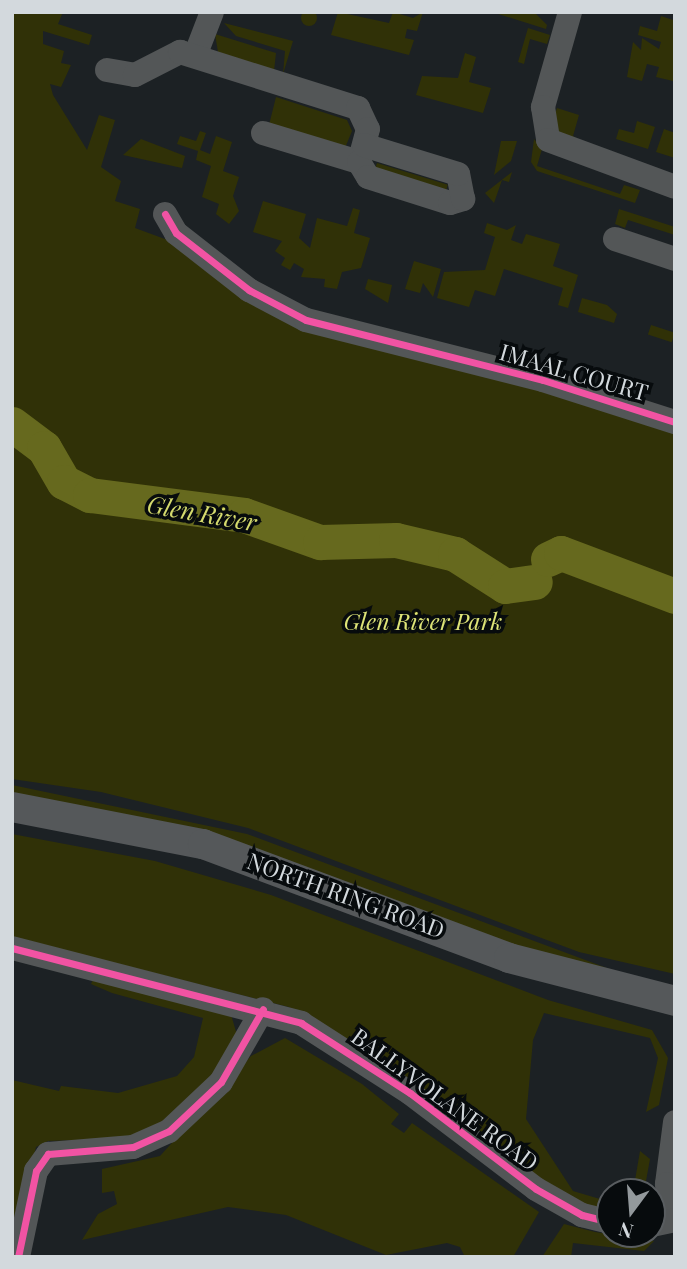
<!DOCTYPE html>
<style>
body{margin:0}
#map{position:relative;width:687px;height:1269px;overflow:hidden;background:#1c2124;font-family:"Playfair Display",serif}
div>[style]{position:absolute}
.green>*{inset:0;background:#303107;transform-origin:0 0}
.round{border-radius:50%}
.river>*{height:35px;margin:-17.5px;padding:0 17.5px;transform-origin:17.5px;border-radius:17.5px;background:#66691e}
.minor>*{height:24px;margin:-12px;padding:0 12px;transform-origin:12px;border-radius:12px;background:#535657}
.major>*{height:30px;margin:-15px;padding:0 15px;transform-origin:15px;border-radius:15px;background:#55585a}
.cycleway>*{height:7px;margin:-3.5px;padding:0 3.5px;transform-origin:3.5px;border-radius:3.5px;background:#f153a3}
span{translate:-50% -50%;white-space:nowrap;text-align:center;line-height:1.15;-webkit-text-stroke:7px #070b0d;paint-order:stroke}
.street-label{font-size:23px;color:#d3d9dd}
.park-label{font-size:23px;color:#dee477;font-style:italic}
.water-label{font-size:24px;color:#d4da6d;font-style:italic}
.frame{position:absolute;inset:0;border:14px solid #d3d9dd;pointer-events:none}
.north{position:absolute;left:596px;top:1178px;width:70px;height:70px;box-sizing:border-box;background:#070b0d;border:2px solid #595d60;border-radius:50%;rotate:196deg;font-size:19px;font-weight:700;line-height:28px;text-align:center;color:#d3d9dd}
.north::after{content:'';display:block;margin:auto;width:24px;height:32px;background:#93999c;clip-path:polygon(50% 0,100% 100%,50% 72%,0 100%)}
</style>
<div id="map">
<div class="green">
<i class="round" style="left:301px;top:10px;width:16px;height:16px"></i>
<i style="clip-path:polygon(12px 12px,63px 12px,58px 24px,92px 35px,89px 45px,43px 31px,43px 44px,64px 51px,61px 63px,71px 65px,61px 87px,50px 84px,53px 95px,87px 150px,99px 115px,115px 120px,101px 167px,121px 181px,115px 201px,140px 209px,135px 228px,173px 242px,225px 282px,675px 432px,675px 974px,579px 952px,248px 828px,101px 792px,12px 779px)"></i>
<i style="clip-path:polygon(338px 12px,389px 23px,393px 12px,413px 18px,423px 12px,417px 31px,407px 29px,405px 38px,414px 40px,409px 55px,331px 35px)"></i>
<i style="clip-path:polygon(492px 12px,534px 12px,547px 25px,546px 29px)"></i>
<i style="clip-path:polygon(661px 16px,673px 20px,675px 93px,673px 81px,656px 77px,659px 67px,647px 64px,642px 81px,627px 77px,633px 42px,641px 50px,642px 38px,659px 49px,661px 42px,638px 35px,640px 26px,657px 31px)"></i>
<i style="clip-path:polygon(224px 23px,293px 41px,283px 74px,285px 51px,236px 36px)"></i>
<i style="clip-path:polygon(528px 28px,550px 35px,547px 44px,530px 39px,524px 64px,518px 62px)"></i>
<i style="clip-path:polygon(215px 34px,276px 53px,274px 71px,218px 52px)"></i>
<i style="clip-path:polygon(465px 53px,476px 57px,469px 82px,491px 88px,483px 113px,416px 95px,422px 76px,458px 78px)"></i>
<i style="clip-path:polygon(276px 97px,347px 120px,352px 131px,345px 148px,269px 125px)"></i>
<i style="clip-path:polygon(557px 108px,579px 115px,573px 136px,587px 145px,560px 136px,553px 120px)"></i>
<i style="clip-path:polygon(637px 121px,655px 127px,648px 149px,616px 139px,619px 129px,634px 133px)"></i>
<i style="clip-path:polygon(664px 129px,675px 133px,675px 158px,656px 152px)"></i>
<i style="clip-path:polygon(200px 131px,206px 133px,200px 150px,210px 154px,216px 136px,232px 142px,223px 171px,239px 177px,233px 196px,239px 211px,229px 224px,216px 214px,219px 204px,202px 197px,211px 166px,196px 160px,198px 151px,177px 144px,180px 136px,196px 141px)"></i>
<i style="clip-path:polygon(141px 139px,185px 156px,182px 168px,123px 155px)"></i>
<i style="clip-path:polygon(534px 139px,542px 149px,537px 166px,620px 194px,624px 185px,640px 190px,635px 203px,537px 171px,531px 162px)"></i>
<i style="clip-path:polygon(501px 141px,517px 141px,511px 161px,494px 175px)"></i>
<i style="left:377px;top:163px;width:74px;height:9px;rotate:17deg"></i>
<i style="clip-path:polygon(512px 172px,509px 182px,502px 180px,494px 203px,485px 193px)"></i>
<i style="clip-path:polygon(263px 201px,306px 214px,299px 238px,310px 248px,317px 218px,347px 226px,353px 208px,360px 210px,354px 233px,370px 238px,361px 268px,342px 272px,337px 289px,324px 287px,325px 279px,301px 277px,304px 269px,294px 263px,290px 270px,281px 265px,285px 258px,275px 251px,282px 241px,253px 232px)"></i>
<i style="clip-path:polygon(619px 209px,675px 227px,675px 235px,628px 220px,625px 228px,615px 224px)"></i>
<i style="clip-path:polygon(487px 223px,507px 230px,516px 225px,511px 240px,522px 244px,526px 234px,560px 244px,553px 266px,578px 275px,568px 308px,558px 305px,563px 288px,504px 269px,495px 296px,475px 290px,469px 307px,437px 298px,444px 272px,485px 270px,495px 237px,484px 233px)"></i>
<i style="clip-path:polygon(414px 261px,441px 269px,433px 297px,423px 283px,420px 293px,405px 289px)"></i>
<i style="clip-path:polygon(368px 279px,392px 285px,388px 303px,365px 289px)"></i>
<i style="clip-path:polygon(582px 298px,607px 305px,617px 314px,614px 323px,578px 312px)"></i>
<i style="left:651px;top:325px;width:25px;height:10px;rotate:18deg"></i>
<i style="clip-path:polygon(12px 785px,247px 834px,615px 971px,507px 943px,243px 844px,12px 796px)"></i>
<i style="clip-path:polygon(12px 834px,155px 861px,271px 895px,548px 1000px,652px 1030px,668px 1058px,659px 1105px,646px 1112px,658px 1058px,650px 1038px,544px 1013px,533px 1040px,526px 1119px,573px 1191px,610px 1202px,610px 1213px,570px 1199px,289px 1007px,12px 937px)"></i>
<i style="clip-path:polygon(94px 977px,230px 1011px,237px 1035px,232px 1054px,162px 1126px,135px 1138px,48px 1141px,36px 1147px,12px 1250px,12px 1080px,59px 1091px,61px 1086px,118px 1093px,177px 1076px,194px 1057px,203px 1018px,112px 993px,91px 984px)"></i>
<i style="clip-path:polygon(285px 1038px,362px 1084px,399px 1114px,391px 1124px,404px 1133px,412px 1123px,539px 1212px,513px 1257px,465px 1257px,460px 1247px,447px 1243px,386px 1255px,286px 1215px,228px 1207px,82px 1240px,98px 1214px,117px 1204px,114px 1191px,102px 1193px,102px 1169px,160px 1156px,251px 1056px)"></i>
<i style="clip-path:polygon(640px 1151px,650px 1159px,644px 1192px,633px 1192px)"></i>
<i style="clip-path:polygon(564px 1224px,595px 1232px,654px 1241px,644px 1251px,573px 1243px,571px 1257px,542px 1257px)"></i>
</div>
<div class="river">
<i style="left:12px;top:424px;width:40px;rotate:37deg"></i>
<i style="left:44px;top:448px;width:39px;rotate:60deg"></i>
<i style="left:64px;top:482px;width:29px;rotate:27deg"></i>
<i style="left:90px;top:495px;width:155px;rotate:7.4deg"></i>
<i style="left:244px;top:515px;width:81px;rotate:19.6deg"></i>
<i style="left:320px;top:542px;width:76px;rotate:-1.5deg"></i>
<i style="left:396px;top:540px;width:61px;rotate:13.3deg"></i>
<i style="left:455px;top:554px;width:59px;rotate:32.6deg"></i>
<i style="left:505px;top:586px;width:30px;rotate:-8deg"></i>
<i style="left:548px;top:559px;width:14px;rotate:-25deg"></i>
<i style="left:561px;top:553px;width:122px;rotate:20.7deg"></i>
</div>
<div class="minor">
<i style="left:570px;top:12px;width:99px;rotate:105.9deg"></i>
<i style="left:543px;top:107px;width:33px;rotate:81deg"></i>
<i style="left:548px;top:140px;width:135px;rotate:20.3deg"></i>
<i style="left:195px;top:56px;width:47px;rotate:-68.9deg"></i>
<i style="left:107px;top:70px;width:28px;rotate:10deg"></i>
<i style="left:135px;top:75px;width:51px;rotate:-27.1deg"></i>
<i style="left:180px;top:52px;width:187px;rotate:17.5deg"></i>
<i style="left:358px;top:108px;width:23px;rotate:65deg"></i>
<i style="left:368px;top:129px;width:30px;rotate:105deg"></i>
<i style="left:263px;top:133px;width:100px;rotate:16.8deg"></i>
<i style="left:359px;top:162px;width:17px;rotate:59deg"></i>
<i style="left:368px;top:177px;width:86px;rotate:17.6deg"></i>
<i style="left:450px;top:203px;width:14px;rotate:-17deg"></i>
<i style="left:463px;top:199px;width:25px;rotate:-101deg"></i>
<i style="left:458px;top:174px;width:98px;rotate:-162.9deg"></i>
<i style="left:165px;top:214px;width:22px;rotate:60deg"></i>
<i style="left:176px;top:233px;width:93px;rotate:38deg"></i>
<i style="left:249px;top:290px;width:64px;rotate:27.8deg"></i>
<i style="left:306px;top:320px;width:244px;rotate:14.2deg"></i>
<i style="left:543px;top:380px;width:139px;rotate:17.7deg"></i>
<i style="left:615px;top:239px;width:63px;rotate:18.4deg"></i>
<i style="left:12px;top:948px;width:299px;rotate:14.5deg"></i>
<i style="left:301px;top:1023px;width:130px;rotate:32.7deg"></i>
<i style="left:410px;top:1093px;width:158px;rotate:37.3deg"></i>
<i style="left:536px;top:1189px;width:53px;rotate:29.5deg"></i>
<i style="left:582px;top:1215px;width:29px;rotate:14deg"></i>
<i style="left:675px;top:1122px;width:63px;rotate:97.4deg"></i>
<i style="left:667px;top:1184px;width:27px;rotate:73deg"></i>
<i style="left:652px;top:1225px;width:24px;rotate:-12deg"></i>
<i style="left:18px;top:1257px;width:88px;rotate:-78.2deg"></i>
<i style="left:36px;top:1171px;width:21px;rotate:-55deg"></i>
<i style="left:48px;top:1154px;width:85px;rotate:-4.7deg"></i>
<i style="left:133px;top:1147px;width:39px;rotate:-24deg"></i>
<i style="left:169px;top:1131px;width:71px;rotate:-43.3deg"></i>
<i style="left:221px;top:1082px;width:84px;rotate:-60.1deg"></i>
</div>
<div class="major">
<i style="left:12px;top:807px;width:195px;rotate:11deg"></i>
<i style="left:203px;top:844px;width:327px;rotate:20.4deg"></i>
<i style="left:509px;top:958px;width:171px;rotate:14.5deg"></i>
</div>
<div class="cycleway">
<i style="left:165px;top:214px;width:22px;rotate:60deg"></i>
<i style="left:176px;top:233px;width:93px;rotate:38deg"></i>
<i style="left:249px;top:290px;width:64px;rotate:27.8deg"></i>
<i style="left:306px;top:320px;width:244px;rotate:14.2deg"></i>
<i style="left:543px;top:380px;width:139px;rotate:17.7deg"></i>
<i style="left:12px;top:948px;width:299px;rotate:14.5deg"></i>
<i style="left:301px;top:1023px;width:130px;rotate:32.7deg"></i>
<i style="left:410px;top:1093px;width:158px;rotate:37.3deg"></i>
<i style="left:536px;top:1189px;width:53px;rotate:29.5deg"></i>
<i style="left:582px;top:1215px;width:29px;rotate:14deg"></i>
<i style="left:18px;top:1257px;width:88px;rotate:-78.2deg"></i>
<i style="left:36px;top:1171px;width:21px;rotate:-55deg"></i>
<i style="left:48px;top:1154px;width:85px;rotate:-4.7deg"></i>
<i style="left:133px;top:1147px;width:39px;rotate:-24deg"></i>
<i style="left:169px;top:1131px;width:71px;rotate:-43.3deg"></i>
<i style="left:221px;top:1082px;width:84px;rotate:-60.1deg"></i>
</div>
<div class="street-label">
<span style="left:574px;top:372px;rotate:16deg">IMAAL COURT</span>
<span style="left:346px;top:895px;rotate:20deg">NORTH RING ROAD</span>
<span style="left:445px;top:1099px;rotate:36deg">BALLYVOLANE ROAD</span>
</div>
<div class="park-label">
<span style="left:423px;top:621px">Glen River Park</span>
</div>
<div class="water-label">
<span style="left:202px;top:513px;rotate:10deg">Glen River</span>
</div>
<div class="frame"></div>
<div class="north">N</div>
</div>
